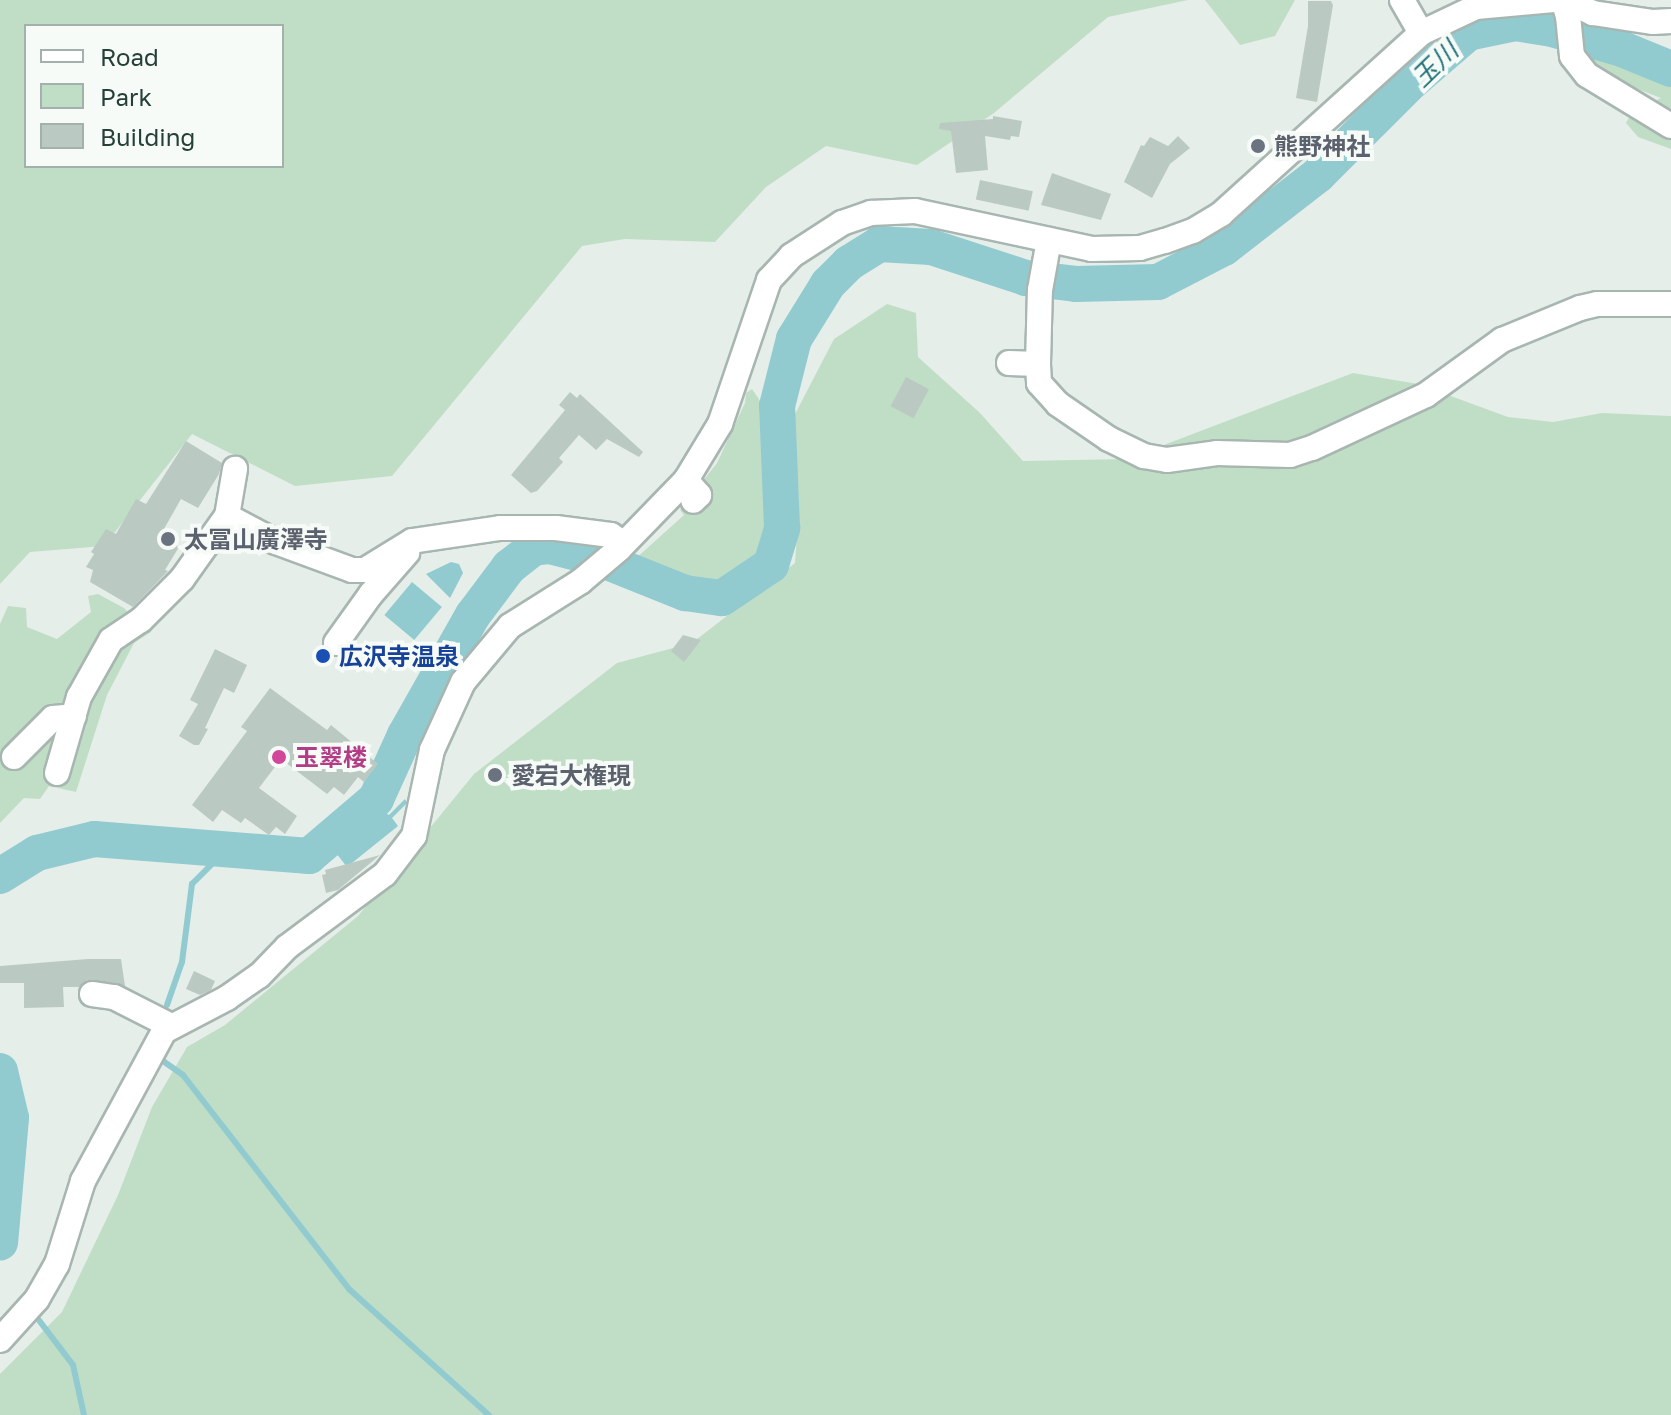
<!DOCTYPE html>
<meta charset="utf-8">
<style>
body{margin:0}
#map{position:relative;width:1671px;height:1415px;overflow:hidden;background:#e6eeea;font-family:"Golos Text","Noto Sans JP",sans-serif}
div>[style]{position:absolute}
.green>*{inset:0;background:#c0dec6}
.water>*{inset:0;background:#91cbd0;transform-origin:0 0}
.stream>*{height:6px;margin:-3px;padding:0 3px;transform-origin:3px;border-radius:3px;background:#91cbd0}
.river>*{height:36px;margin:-18px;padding:0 18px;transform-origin:18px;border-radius:18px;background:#91cbd0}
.building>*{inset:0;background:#bbc9c3;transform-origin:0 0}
.roads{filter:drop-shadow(2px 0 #a8b6b1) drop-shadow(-2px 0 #a8b6b1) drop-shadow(0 2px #a8b6b1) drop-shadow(0 -2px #a8b6b1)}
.minor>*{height:24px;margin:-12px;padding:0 12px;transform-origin:12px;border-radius:12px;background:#fff}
.dots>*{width:22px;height:22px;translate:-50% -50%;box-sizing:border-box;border:4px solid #f7fbf8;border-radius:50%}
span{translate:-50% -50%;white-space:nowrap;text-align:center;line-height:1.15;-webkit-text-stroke:8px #f7fbf8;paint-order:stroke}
.worship-label{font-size:24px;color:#5b616d;font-weight:700}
.left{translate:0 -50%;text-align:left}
.transit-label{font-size:24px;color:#164399;font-weight:700}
.hotel-label{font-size:24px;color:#b23c85;font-weight:700}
.water-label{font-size:26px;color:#21727a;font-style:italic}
.legend{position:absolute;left:24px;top:24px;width:260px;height:144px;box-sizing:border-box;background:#f7fbf8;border:2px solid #a3b0ab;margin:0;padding:10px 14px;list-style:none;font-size:24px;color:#254037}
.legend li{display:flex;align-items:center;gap:16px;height:40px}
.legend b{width:40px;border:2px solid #a3b0ab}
</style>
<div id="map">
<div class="green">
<i style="clip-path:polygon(evenodd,0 0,1188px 0,1108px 17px,994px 113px,917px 165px,826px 146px,766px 187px,715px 242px,625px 239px,582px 246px,392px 476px,295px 486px,192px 434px,104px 546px,30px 552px,0 584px,0 0,26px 26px,282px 26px,282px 166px,26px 166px,26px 26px)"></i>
<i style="clip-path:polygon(1205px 0,1295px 0,1275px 36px,1240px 45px)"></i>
<i style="clip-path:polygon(1609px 48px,1671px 72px,1671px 149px,1638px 137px,1626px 123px,1631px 114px,1661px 98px,1593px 72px,1593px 54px)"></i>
<i style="clip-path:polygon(887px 304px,916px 313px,918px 357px,980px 413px,1023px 461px,1127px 459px,1353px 373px,1418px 384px,1508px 417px,1553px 422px,1602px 413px,1671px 416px,1671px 1415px,0 1415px,0 1374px,62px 1312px,118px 1195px,152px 1107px,187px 1047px,225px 1025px,358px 916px,474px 774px,617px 663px,692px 643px,795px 563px,799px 507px,794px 416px,834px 339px)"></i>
<i style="clip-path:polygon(752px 389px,769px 414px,768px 476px,776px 509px,775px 531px,769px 547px,702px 590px,671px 583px,634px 560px,684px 515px,680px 510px,717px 463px,745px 403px,746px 393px)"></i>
<i style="clip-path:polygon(98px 594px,124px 608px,134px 619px,150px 623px,151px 632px,134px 643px,107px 695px,76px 792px,49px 786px,40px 799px,24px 798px,0 823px,0 624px,8px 606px,26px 608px,27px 627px,57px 639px,91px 612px,88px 596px)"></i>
</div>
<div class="water">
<i style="clip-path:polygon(451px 562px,459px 564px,463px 573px,450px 598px,426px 574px)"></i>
<i style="left:412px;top:582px;width:39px;height:43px;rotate:40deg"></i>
<i style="clip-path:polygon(405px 799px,407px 803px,392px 818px,398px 826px,347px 867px,336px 853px,386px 813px,389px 815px)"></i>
</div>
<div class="stream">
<i style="left:167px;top:1005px;width:46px;rotate:-70.8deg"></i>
<i style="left:182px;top:962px;width:79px;rotate:-82.7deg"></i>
<i style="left:192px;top:884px;width:49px;rotate:-45deg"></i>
<i style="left:163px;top:1061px;width:24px;rotate:35deg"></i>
<i style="left:183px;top:1075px;width:272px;rotate:52.2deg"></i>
<i style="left:350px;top:1290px;width:187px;rotate:42deg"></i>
<i style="left:38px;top:1319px;width:58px;rotate:52.7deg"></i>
<i style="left:73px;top:1365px;width:51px;rotate:77.6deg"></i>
</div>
<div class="river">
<i style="left:0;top:876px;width:44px;rotate:-31.9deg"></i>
<i style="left:37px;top:853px;width:59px;rotate:-13.8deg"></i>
<i style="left:94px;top:839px;width:216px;rotate:4.5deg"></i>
<i style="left:309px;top:856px;width:88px;rotate:-40.4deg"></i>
<i style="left:376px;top:799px;width:70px;rotate:-65.6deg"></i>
<i style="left:405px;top:735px;width:138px;rotate:-60.5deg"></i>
<i style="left:473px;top:615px;width:60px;rotate:-53.1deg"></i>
<i style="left:509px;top:567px;width:31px;rotate:-38deg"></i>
<i style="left:533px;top:548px;width:17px;rotate:-7deg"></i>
<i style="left:550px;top:546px;width:52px;rotate:14.6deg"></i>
<i style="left:600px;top:559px;width:92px;rotate:21.8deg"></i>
<i style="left:685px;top:593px;width:37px;rotate:8deg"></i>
<i style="left:722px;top:598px;width:59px;rotate:-34deg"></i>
<i style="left:771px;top:565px;width:39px;rotate:-73deg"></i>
<i style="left:782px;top:528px;width:122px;rotate:-92.3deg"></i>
<i style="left:777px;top:406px;width:69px;rotate:-75.8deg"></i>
<i style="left:794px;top:339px;width:65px;rotate:-58.3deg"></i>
<i style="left:828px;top:284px;width:30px;rotate:-45deg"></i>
<i style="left:849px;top:263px;width:36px;rotate:-32deg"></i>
<i style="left:879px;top:244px;width:52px;rotate:3.3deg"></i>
<i style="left:931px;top:247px;width:100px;rotate:18.1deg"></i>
<i style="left:1026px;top:278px;width:50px;rotate:6.8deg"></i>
<i style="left:1076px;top:284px;width:82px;rotate:-1.4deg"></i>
<i style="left:1158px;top:282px;width:74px;rotate:-27.3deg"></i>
<i style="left:1224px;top:248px;width:119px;rotate:-37.8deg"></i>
<i style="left:1318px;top:175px;width:127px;rotate:-45deg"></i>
<i style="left:1408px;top:85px;width:79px;rotate:-40.9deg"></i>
<i style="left:1468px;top:33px;width:48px;rotate:-12deg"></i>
<i style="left:1515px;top:23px;width:33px;rotate:9deg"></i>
<i style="left:1548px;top:28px;width:77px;rotate:15.8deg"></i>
<i style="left:1622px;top:49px;width:53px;rotate:22.2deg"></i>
<i style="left:0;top:1071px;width:48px;rotate:76.8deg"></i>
<i style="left:11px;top:1118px;width:125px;rotate:95deg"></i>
</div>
<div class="building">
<i style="clip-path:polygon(1308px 1px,1331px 1px,1333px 5px,1317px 102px,1296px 98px,1308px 26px)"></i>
<i style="clip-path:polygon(993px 116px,1022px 121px,1019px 137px,1011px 136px,1010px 140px,985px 136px,988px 170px,956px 173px,951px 131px,939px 129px,940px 123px,993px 119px)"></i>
<i style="clip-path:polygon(1178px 136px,1190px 148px,1170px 164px,1152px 198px,1124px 182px,1141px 145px,1144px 146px,1150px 137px,1168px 146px)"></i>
<i style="clip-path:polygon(1052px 173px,1111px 194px,1101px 220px,1041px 205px)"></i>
<i style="left:980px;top:180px;width:54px;height:20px;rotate:12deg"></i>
<i style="left:906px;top:377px;width:26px;height:33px;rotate:28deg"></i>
<i style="clip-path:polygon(570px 392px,577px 398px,580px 394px,643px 452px,639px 457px,607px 439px,596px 450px,579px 435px,559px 458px,563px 462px,537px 491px,531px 493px,511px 475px,565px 410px,559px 405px)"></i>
<i style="clip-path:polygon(186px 441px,222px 463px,219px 474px,198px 508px,181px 499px,160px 536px,179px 547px,165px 570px,168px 571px,133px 607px,90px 582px,93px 570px,86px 567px,94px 554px,91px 552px,106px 529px,116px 534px,136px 499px,146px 504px)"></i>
<i style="clip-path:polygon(683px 635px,701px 640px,684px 662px,671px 651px)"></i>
<i style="clip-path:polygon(215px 649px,247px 665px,234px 693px,224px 688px,205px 728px,208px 729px,199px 745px,194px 745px,179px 736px,198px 704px,190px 700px)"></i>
<i style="clip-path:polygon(270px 688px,327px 730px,331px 725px,378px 764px,364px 782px,358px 777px,344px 795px,334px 787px,327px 794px,281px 759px,259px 788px,297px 816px,285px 834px,276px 827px,269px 835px,245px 818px,241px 823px,222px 810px,213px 822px,192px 805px,247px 731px,241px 727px)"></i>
<i style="clip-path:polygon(380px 855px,338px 890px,326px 893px,322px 875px,326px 874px,325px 870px)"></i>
<i style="clip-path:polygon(88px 959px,121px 959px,125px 986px,87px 980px,79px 987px,63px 987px,64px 1007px,24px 1008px,24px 983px,0 983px,0 966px)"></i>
<i style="clip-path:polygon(194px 971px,215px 981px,211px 990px,200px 995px,186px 989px)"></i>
</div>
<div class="roads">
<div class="minor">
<i style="left:1402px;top:0;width:38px;rotate:60deg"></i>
<i style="left:1563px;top:0;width:17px;rotate:73deg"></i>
<i style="left:1568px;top:16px;width:40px;rotate:84.3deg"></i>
<i style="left:1572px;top:56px;width:24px;rotate:52deg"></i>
<i style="left:1587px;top:75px;width:98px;rotate:31.3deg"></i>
<i style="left:1566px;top:0;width:30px;rotate:26deg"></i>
<i style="left:1593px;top:13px;width:61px;rotate:8.5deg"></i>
<i style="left:1653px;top:22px;width:18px;rotate:-3deg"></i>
<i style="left:1009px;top:363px;width:29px;rotate:2deg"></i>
<i style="left:1038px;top:364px;width:74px;rotate:-88.5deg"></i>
<i style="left:1040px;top:290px;width:51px;rotate:-79.8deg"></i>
<i style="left:1038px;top:364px;width:19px;rotate:87deg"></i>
<i style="left:1039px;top:383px;width:28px;rotate:48deg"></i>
<i style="left:1058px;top:404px;width:62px;rotate:34.5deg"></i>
<i style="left:1109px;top:439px;width:39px;rotate:26deg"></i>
<i style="left:1144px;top:456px;width:23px;rotate:10deg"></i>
<i style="left:1167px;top:460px;width:50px;rotate:-8deg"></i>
<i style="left:1217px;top:453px;width:73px;rotate:1.6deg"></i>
<i style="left:1290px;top:455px;width:23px;rotate:-18deg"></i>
<i style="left:1312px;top:448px;width:126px;rotate:-24.9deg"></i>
<i style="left:1426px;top:395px;width:94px;rotate:-35.9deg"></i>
<i style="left:1502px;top:340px;width:84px;rotate:-22.3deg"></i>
<i style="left:1580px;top:308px;width:17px;rotate:-13deg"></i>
<i style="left:1597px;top:304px;width:74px"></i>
<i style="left:686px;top:480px;width:20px;rotate:49deg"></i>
<i style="left:699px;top:495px;width:8px;rotate:135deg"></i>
<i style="left:227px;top:516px;width:55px;rotate:28deg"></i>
<i style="left:276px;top:542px;width:81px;rotate:20.2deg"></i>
<i style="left:352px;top:570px;width:13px"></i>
<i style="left:365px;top:570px;width:55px;rotate:-31.7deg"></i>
<i style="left:412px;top:541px;width:89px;rotate:-8.4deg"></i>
<i style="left:500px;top:528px;width:56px"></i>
<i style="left:556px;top:528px;width:55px;rotate:7.3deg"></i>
<i style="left:611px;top:535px;width:14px;rotate:36deg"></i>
<i style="left:336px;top:643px;width:60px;rotate:-54.5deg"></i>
<i style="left:371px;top:594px;width:55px;rotate:-48.7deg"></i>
<i style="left:14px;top:757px;width:55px;rotate:-45deg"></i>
<i style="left:53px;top:718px;width:21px;rotate:-5deg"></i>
<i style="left:57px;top:773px;width:79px;rotate:-73.9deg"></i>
<i style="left:79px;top:697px;width:65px;rotate:-60.7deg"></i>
<i style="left:111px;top:640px;width:36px;rotate:-34deg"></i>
<i style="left:141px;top:620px;width:58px;rotate:-45deg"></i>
<i style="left:182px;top:579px;width:77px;rotate:-54.5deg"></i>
<i style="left:227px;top:516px;width:48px;rotate:-80.3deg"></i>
<i style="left:92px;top:994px;width:22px;rotate:8deg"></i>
<i style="left:114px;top:997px;width:64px;rotate:27deg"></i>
<i style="left:0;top:1340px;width:55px;rotate:-47.9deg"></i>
<i style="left:37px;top:1299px;width:40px;rotate:-60.3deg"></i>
<i style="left:57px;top:1264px;width:87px;rotate:-72.6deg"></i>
<i style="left:83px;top:1181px;width:170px;rotate:-61.6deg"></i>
<i style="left:164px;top:1031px;width:71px;rotate:-27.6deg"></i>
<i style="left:227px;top:998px;width:39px;rotate:-35deg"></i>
<i style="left:259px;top:976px;width:40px;rotate:-46deg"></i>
<i style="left:287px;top:947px;width:122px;rotate:-36.7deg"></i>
<i style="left:385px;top:874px;width:48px;rotate:-52.7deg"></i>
<i style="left:414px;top:836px;width:88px;rotate:-78.2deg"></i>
<i style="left:432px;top:750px;width:75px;rotate:-65.5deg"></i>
<i style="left:463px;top:682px;width:73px;rotate:-50deg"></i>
<i style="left:510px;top:626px;width:83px;rotate:-32.2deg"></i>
<i style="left:580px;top:582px;width:51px;rotate:-40.2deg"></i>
<i style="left:619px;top:549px;width:96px;rotate:-45.8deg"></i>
<i style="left:686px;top:480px;width:66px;rotate:-58.7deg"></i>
<i style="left:720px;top:424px;width:152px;rotate:-71.2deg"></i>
<i style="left:769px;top:280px;width:33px;rotate:-47deg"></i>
<i style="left:791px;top:256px;width:61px;rotate:-32.9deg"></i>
<i style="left:842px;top:223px;width:31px;rotate:-19deg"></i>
<i style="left:871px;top:213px;width:44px;rotate:-2.6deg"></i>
<i style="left:915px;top:211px;width:181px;rotate:12.1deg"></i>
<i style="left:1092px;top:249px;width:48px;rotate:-1.2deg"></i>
<i style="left:1140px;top:248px;width:26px;rotate:-16deg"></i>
<i style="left:1165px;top:241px;width:30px;rotate:-20deg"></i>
<i style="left:1193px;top:231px;width:33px;rotate:-31deg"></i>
<i style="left:1221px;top:214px;width:270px;rotate:-42.1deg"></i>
<i style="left:1421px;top:33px;width:61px;rotate:-25.3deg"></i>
<i style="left:1476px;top:7px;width:78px;rotate:-5.1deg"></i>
</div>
</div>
<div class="dots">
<i style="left:1258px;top:146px;background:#6b7280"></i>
<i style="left:168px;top:539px;background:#6b7280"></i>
<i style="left:323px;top:656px;background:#1a4fb4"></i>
<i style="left:279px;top:757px;background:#d1479c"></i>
<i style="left:495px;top:775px;background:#6b7280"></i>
</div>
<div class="worship-label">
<span class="left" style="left:1274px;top:146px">熊野神社</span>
<span class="left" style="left:184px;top:539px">太冨山廣澤寺</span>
<span class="left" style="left:511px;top:775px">愛宕大権現</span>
</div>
<div class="transit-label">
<span class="left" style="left:339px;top:656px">広沢寺温泉</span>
</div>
<div class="hotel-label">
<span class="left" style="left:295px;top:757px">玉翠楼</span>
</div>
<div class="water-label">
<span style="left:1435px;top:64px;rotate:-44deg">玉川</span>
</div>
<ul class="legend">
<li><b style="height:10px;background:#fff"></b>Road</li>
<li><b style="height:22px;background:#c0dec6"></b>Park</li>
<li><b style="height:22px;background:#bbc9c3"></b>Building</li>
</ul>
</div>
